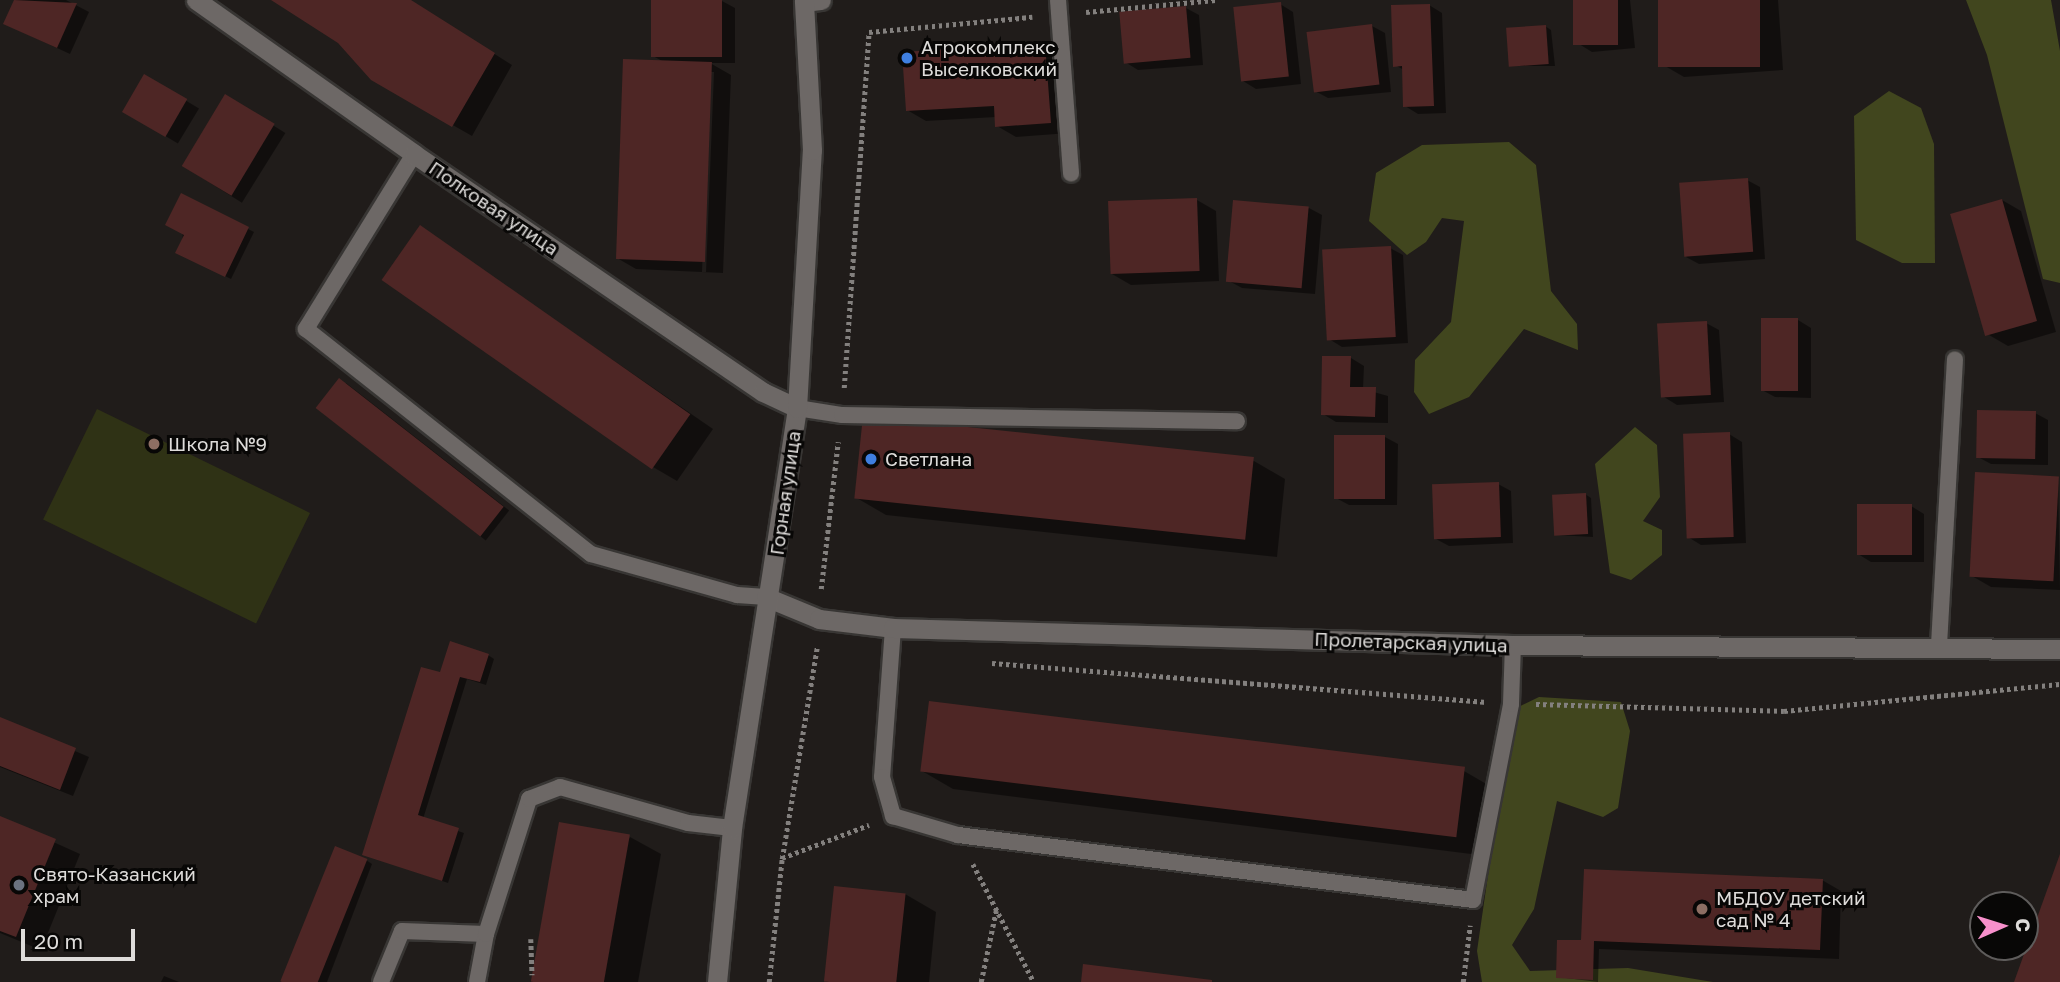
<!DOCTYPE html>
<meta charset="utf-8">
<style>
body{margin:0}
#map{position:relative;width:2060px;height:982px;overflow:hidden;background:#201c1a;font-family:"Golos Text",sans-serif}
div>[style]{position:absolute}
.green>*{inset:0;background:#2f3215;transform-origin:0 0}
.forest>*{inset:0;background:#41461e}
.shadow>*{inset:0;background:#0007;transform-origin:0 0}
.building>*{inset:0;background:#4e2625;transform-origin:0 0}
.path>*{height:4.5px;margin-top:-2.25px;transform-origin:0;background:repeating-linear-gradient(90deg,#83807e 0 3.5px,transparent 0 7px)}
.roads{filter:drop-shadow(2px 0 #383634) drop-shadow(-2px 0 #383634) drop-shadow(0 2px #383634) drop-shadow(0 -2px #383634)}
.service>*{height:16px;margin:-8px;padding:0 8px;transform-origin:8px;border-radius:8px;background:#6d6866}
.minor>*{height:19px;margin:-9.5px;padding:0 9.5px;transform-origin:9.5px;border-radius:9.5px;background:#6d6866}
.secondary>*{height:19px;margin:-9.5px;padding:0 9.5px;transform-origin:9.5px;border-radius:9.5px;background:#6d6866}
.dots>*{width:19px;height:19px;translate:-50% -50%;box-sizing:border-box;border:4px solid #080706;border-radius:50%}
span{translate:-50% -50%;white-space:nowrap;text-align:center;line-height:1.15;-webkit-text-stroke:6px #080706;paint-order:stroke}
.poi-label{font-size:19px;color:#dedcda}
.left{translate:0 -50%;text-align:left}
.street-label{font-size:19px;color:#dedcda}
.north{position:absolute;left:1969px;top:891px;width:70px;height:70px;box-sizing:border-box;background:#080706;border:2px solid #5e5c5b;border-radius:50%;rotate:87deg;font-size:19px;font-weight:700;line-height:28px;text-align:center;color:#dedcda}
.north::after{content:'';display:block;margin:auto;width:24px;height:32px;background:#f890cc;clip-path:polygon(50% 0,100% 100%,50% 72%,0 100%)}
.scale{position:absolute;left:21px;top:929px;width:114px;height:32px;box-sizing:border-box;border:4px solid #dedcda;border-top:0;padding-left:9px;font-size:21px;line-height:24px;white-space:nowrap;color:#dedcda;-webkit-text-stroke:5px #080706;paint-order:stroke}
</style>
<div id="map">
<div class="green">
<i style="left:97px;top:409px;width:237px;height:123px;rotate:26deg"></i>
</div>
<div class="forest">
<i style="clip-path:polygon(1966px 0,2051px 0,2060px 51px,2060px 283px,2043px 279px,1987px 55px)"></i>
<i style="clip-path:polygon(1889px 91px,1921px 108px,1934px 144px,1935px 263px,1902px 263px,1856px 240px,1854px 116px)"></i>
<i style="clip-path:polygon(1509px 142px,1536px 165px,1551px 291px,1577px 324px,1578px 350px,1524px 329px,1469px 397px,1429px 414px,1414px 392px,1415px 360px,1451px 322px,1464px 221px,1442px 218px,1426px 242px,1407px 255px,1369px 221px,1376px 173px,1422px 145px)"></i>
<i style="clip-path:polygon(1635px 427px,1657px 445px,1660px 497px,1643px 521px,1662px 530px,1662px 555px,1631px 580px,1610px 573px,1595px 464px)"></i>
<i style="clip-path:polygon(1539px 697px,1621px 702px,1630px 731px,1618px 808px,1603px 817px,1557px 801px,1534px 909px,1512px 945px,1530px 971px,1628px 968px,1713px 982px,1482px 982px,1477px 951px,1512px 710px)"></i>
</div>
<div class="shadow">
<i style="clip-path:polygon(16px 0,66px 0,89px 12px,70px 54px,5px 24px)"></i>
<i style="clip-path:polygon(275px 0,409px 0,512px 65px,472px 136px,372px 79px,339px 42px)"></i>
<i style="clip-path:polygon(1575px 0,1630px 0,1635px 48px,1592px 52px,1579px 44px)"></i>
<i style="clip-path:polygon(1660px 0,1778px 0,1783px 70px,1684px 77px,1665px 66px)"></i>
<i style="clip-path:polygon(evenodd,722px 1px,735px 8px,735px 63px,710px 63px,731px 75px,723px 273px,636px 269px,617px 258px,664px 62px,653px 56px,722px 1px,710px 72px,714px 72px,706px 272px,702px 272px,710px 72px)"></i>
<i style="clip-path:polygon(1280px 4px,1293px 12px,1301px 84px,1256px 89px,1243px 81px)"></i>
<i style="clip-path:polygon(1429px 5px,1442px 13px,1446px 113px,1418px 114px,1405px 106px,1404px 70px,1395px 65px)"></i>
<i style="clip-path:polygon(1186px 8px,1199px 15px,1203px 65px,1138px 70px,1125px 62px)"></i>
<i style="clip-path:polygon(1372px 26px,1385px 33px,1391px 92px,1328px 98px,1315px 91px)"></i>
<i style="clip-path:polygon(1545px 26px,1551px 30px,1555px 66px,1511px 66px)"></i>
<i style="clip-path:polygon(1045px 45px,1064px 56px,1069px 133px,1016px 137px,997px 126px,996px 117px,926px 121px,907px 110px)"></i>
<i style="left:145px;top:76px;width:63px;height:41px;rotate:31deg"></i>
<i style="left:226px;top:96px;width:70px;height:82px;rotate:32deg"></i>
<i style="clip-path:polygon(1747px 180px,1760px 187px,1765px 259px,1699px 264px,1686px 257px)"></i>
<i style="clip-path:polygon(182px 196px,254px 232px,231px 279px,183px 255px)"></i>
<i style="clip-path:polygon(1197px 200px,1216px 211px,1219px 281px,1131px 285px,1112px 274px)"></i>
<i style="clip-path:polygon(2002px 200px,2021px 211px,2056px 332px,2008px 346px,1989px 335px)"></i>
<i style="clip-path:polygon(1309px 208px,1322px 215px,1315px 294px,1242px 288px,1229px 281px)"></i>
<i style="clip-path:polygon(420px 227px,713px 429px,677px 481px,653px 467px)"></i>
<i style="clip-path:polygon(1390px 248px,1403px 255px,1408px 343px,1342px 347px,1329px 339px)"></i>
<i style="clip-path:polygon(1798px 320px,1811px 328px,1811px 398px,1775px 397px,1762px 390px)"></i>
<i style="clip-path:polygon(1706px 323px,1719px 330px,1724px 402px,1677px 405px,1664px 397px)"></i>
<i style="clip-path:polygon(1324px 357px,1351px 358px,1364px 366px,1363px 389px,1388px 396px,1388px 423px,1336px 422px,1323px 414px)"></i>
<i style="left:346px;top:383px;width:207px;height:38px;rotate:38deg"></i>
<i style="clip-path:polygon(2035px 413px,2048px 420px,2048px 465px,1991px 464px,1978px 457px)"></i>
<i style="clip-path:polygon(864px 418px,1254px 461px,1285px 479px,1277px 557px,886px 515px,855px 497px)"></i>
<i style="clip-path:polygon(1729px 434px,1742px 442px,1746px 543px,1701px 545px,1688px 537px)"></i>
<i style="clip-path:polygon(1385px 437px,1398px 444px,1397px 505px,1349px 505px,1336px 498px)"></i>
<i style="clip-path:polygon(2058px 477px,2060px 590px,1991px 587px,1972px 576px)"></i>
<i style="clip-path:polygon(1498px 484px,1511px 491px,1513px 543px,1449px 546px,1436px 539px)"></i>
<i style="clip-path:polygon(1585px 494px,1591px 498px,1593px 537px,1556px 535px)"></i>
<i style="clip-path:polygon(1911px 506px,1924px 514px,1924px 562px,1871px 562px,1858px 554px)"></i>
<i style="clip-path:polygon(488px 655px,494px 659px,486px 685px,467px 679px,423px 819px,464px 833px,448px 883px,364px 854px,441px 675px)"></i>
<i style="clip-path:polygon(0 719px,89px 757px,73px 796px,0 767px)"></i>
<i style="clip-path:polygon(922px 771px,1464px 771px,1495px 789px,1487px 856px,953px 789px)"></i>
<i style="clip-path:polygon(0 818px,80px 854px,41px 950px,0 933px)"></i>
<i style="clip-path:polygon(630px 837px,661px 854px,638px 982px,533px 982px)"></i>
<i style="clip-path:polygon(366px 860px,372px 864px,327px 982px,285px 982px)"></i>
<i style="clip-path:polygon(1822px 880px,1841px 891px,1839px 959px,1599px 949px,1598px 982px,1558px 977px,1588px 943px,1583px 939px)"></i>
<i style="clip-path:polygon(905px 894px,936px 912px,929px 982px,826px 982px)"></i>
<i style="clip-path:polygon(164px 976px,179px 982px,161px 982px)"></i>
</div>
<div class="building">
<i style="clip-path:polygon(14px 0,77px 3px,57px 48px,3px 24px)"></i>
<i style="clip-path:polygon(271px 0,411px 0,495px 53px,452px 127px,371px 80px,338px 43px)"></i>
<i style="left:651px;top:0;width:71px;height:57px"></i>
<i style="left:1573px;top:0;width:45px;height:45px"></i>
<i style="left:1658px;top:0;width:102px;height:67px"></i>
<i style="left:1281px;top:2px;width:75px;height:48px;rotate:84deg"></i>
<i style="clip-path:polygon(1430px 4px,1434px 106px,1403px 107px,1402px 66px,1393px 67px,1391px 5px)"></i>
<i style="left:1186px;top:6px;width:52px;height:67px;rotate:85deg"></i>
<i style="left:1372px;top:24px;width:61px;height:66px;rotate:83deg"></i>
<i style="left:1546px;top:25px;width:39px;height:40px;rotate:86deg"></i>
<i style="clip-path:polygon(1045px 43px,1051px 123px,995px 127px,994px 106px,906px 111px,902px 52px)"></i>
<i style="left:623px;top:59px;width:89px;height:200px;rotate:2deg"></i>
<i style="left:144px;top:74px;width:50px;height:44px;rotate:30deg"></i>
<i style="left:225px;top:94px;width:58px;height:84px;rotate:31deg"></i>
<i style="left:1748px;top:178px;width:74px;height:69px;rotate:86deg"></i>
<i style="clip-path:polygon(181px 193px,249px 227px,225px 277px,175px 253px,184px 235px,165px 225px)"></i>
<i style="left:1197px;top:198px;width:73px;height:89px;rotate:88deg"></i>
<i style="left:2002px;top:199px;width:127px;height:54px;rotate:74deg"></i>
<i style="left:1233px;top:200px;width:76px;height:82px;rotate:5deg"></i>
<i style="left:420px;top:225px;width:330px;height:67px;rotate:35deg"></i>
<i style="left:1391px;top:246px;width:91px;height:69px;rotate:87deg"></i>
<i style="left:1761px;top:318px;width:37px;height:73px"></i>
<i style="left:1707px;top:321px;width:74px;height:50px;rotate:87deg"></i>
<i style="clip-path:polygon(1322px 356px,1351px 356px,1350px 387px,1376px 387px,1375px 417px,1321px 415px)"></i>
<i style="left:339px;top:378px;width:209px;height:38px;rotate:38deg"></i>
<i style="left:1977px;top:410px;width:59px;height:48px;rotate:1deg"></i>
<i style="left:863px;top:416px;width:393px;height:83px;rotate:6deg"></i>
<i style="left:1730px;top:432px;width:105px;height:47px;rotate:88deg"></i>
<i style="left:1334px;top:435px;width:51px;height:64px"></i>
<i style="left:1975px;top:472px;width:84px;height:105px;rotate:3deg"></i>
<i style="left:1499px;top:482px;width:55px;height:67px;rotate:88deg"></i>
<i style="left:1586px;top:493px;width:41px;height:34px;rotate:87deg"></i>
<i style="left:1857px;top:504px;width:55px;height:51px"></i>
<i style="clip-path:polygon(450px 641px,489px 654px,480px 682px,460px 677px,418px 815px,459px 828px,442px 881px,362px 855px,421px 667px,440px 672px)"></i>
<i style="left:929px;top:701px;width:540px;height:71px;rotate:7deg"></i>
<i style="clip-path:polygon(0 717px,76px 748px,60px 790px,0 766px)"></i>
<i style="clip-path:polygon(0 816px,56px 839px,16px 937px,0 931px)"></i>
<i style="left:559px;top:822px;width:72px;height:162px;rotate:10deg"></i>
<i style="left:335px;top:846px;width:35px;height:146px;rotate:22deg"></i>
<i style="clip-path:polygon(2060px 854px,2060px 982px,2014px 982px)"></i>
<i style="clip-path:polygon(1584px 869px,1823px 879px,1820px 950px,1594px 941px,1593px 980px,1556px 978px,1557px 940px,1581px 940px)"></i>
<i style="left:834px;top:886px;width:72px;height:96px;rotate:6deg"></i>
<i style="clip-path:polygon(1083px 964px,1212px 980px,1212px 982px,1081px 982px)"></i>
</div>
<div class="path">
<i style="left:1086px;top:12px;width:130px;rotate:-5.3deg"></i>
<i style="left:844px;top:388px;width:357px;rotate:-86deg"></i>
<i style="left:869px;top:32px;width:164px;rotate:-5.3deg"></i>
<i style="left:821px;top:589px;width:148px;rotate:-83.4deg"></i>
<i style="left:992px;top:663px;width:496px;rotate:4.5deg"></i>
<i style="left:1536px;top:704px;width:248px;rotate:1.6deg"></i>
<i style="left:1784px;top:711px;width:277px;rotate:-5.6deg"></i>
<i style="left:782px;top:858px;width:93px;rotate:-20.8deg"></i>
<i style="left:973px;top:864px;width:133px;rotate:62.7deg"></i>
<i style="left:531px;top:939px;width:36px;rotate:88deg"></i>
<i style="left:769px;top:982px;width:124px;rotate:-84deg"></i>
<i style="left:782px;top:859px;width:215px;rotate:-80.6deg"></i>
<i style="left:981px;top:982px;width:73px;rotate:-78.1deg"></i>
<i style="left:1463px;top:982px;width:57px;rotate:-83deg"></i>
</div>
<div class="roads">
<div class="service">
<i style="left:1058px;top:0;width:174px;rotate:85.7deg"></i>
<i style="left:414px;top:154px;width:206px;rotate:121.7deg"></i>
<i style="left:306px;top:329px;width:363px;rotate:38.3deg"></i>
<i style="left:591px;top:554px;width:152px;rotate:15.7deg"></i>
<i style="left:737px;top:595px;width:29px;rotate:4deg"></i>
<i style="left:797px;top:408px;width:46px;rotate:8.8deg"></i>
<i style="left:842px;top:415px;width:395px;rotate:0.9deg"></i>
<i style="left:893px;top:628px;width:149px;rotate:94.2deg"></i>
<i style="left:882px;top:777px;width:41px;rotate:74.2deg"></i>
<i style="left:893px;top:816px;width:68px;rotate:16.3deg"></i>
<i style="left:958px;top:835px;width:519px;rotate:7.19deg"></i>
<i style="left:1473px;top:900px;width:200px;rotate:-79deg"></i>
<i style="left:1511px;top:704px;width:59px;rotate:-88.1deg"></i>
<i style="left:1939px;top:645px;width:286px;rotate:-86.8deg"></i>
<i style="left:381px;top:982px;width:55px;rotate:-67.6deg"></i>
<i style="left:402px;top:931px;width:84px;rotate:2deg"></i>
<i style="left:477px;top:982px;width:49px;rotate:-79.4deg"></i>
<i style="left:486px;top:934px;width:142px;rotate:-72.3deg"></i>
<i style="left:529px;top:799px;width:33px;rotate:-21deg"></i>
<i style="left:560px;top:787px;width:133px;rotate:15.7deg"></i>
<i style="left:688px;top:823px;width:44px;rotate:6.5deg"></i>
</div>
<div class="minor">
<i style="left:196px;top:0;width:267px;rotate:35.2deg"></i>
<i style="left:414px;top:154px;width:422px;rotate:34.3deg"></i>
<i style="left:763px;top:392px;width:38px;rotate:25deg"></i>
<i style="left:805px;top:2px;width:16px;rotate:-7deg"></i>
<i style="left:766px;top:597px;width:57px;rotate:22.5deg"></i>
<i style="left:819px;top:619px;width:75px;rotate:6.9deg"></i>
<i style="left:893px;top:628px;width:620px;rotate:1.57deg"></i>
<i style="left:1513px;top:645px;width:547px;rotate:0.42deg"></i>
</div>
<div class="secondary">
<i style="left:717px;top:982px;width:155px;rotate:-84.4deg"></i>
<i style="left:732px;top:828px;width:425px;rotate:-81.2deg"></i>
<i style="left:797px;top:408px;width:258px;rotate:-86.7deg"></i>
<i style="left:812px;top:150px;width:150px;rotate:-93.1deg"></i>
</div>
</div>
<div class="dots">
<i style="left:907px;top:58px;background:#3f7fe0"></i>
<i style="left:154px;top:444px;background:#8d6e63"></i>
<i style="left:871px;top:459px;background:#3f7fe0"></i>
<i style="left:19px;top:885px;background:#6b7280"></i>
<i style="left:1702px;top:909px;background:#8d6e63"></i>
</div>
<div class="poi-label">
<span class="left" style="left:921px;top:58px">Агрокомплекс<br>Выселковский</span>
<span class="left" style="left:168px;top:444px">Школа №9</span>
<span class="left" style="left:885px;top:459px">Светлана</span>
<span class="left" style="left:33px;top:885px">Свято-Казанский<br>храм</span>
<span class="left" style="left:1716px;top:909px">МБДОУ детский<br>сад № 4</span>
</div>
<div class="street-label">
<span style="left:494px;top:208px;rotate:34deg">Полковая улица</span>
<span style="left:785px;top:493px;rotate:-82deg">Горная улица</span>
<span style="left:1411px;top:642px;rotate:2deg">Пролетарская улица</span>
</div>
<div class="north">С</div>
<div class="scale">20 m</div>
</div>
